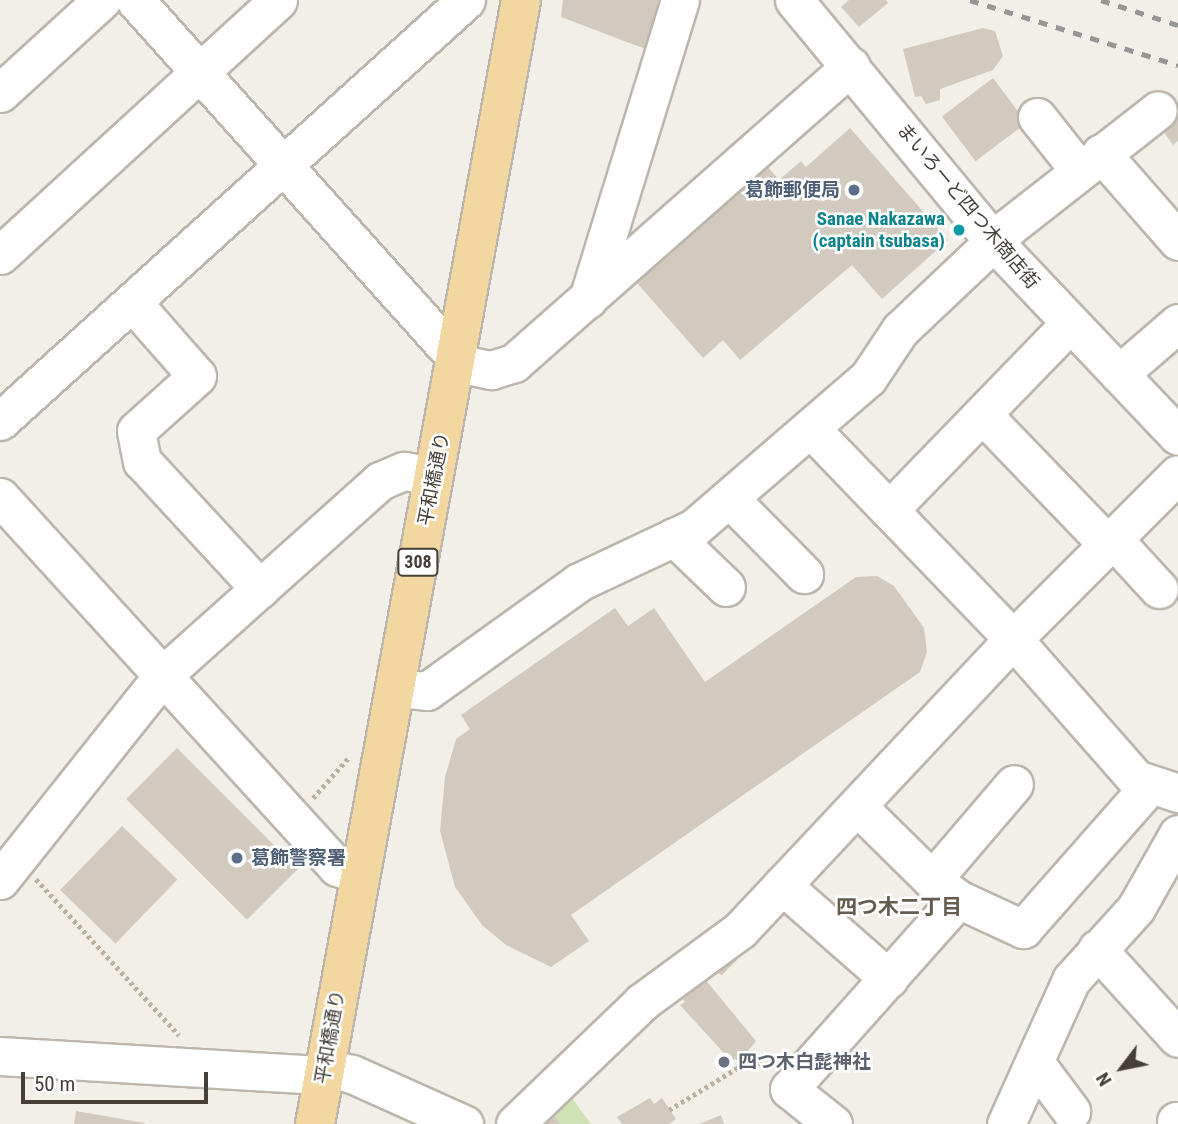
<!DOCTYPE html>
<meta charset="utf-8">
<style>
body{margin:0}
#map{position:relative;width:1178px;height:1124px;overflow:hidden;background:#f2efe8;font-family:"Roboto Condensed","Noto Sans JP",sans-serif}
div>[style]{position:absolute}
.green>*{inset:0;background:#d0e1b6}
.building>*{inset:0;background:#d2cabf;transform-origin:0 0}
.path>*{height:4.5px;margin-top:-2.25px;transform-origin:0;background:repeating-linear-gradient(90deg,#bcb19f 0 3.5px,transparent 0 7px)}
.roads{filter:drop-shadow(2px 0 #bcb6ac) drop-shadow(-2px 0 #bcb6ac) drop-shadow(0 2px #bcb6ac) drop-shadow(0 -2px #bcb6ac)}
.minor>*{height:37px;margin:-18.5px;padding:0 18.5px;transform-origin:18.5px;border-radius:18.5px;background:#fff}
.major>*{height:38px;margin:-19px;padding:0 19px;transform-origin:19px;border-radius:19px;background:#f2d7a1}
.rail>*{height:5px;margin-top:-2.5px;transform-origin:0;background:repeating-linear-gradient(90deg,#969696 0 9px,transparent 0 18px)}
.dots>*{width:19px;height:19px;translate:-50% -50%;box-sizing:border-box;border:4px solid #fff;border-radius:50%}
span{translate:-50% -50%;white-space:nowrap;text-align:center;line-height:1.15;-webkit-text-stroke:5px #fff;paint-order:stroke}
.shield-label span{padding:2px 5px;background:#fff;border:2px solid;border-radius:5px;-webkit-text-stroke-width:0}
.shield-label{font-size:18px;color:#453f38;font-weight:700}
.service-label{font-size:19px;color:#4e5e75;font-weight:700}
.right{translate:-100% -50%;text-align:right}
.left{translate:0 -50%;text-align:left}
.street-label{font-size:19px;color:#453f38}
.culture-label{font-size:19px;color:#0d838f;font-weight:700}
.worship-label{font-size:19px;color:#5b616d;font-weight:700}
.neighbourhood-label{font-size:21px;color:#665c50;font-weight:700}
.north{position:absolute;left:1087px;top:1033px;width:70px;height:70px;-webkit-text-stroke:5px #fff;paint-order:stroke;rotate:238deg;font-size:19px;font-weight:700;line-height:28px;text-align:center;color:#453f38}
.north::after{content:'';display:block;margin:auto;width:24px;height:32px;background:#453f38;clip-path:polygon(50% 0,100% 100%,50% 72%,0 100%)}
.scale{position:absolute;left:21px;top:1072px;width:187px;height:32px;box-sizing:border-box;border:4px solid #453f38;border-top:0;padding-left:9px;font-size:21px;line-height:24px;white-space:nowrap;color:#453f38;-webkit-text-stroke:5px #fff;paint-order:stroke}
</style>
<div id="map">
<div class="green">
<i style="clip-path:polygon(564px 1087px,591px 1124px,534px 1124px)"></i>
</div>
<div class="building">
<i style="clip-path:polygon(563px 0,663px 0,648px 50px,561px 17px)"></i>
<i style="clip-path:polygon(849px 0,886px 0,888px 3px,859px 27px,841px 7px)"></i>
<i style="clip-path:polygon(983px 28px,995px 31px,1003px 56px,993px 70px,940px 89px,940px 100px,926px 104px,921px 96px,915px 97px,903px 49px)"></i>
<i style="left:993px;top:78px;width:56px;height:64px;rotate:53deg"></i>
<i style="clip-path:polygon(1178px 108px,1178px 141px,1173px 145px,1158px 124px)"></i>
<i style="clip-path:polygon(850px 128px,948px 240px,882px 299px,852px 265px,740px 360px,723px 340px,703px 358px,637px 283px,768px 167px,779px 180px,801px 161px,806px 167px)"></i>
<i style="clip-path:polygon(877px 576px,894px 586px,924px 628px,927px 652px,920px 672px,571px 915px,589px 941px,551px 967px,506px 945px,482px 925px,455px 887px,440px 831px,445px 777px,456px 739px,470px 729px,461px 715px,615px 608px,628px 626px,654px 608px,705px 682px,856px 577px)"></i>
<i style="left:177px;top:748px;width:171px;height:72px;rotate:45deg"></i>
<i style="left:122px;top:826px;width:77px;height:89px;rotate:44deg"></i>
<i style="left:727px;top:950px;width:14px;height:22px;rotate:45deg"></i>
<i style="clip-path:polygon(699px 972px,756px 1041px,739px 1063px,735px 1058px,732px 1062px,680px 1005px,685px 1002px,676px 992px)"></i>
<i style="clip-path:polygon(650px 1098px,654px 1104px,662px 1098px,676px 1119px,669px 1124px,622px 1124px,617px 1117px)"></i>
<i style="clip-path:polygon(548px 1108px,560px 1124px,538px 1124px)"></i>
<i style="clip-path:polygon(76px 1111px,145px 1123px,144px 1124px,74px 1124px)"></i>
<i style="clip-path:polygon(721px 1115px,724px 1124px,699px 1124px)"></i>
</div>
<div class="path">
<i style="left:313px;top:798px;width:55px;rotate:-48.7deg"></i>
<i style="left:36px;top:879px;width:212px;rotate:47.5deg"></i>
<i style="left:669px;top:1110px;width:97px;rotate:-31.6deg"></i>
<i style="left:752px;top:1059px;width:20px;rotate:27deg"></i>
</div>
<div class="roads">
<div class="minor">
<i style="left:135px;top:0;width:482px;rotate:48.1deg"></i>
<i style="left:794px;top:0;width:314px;rotate:50.4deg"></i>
<i style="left:994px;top:242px;width:267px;rotate:46.5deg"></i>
<i style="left:0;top:93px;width:138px;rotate:-42.4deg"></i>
<i style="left:1037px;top:117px;width:68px;rotate:51.6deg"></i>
<i style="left:1101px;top:153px;width:117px;rotate:48.8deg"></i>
<i style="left:0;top:255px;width:377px;rotate:-42.5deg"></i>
<i style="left:588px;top:299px;width:313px;rotate:-72.9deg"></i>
<i style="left:132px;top:302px;width:98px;rotate:48.7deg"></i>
<i style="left:197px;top:376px;width:82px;rotate:138deg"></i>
<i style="left:136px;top:431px;width:31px;rotate:79deg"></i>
<i style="left:142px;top:461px;width:174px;rotate:47.3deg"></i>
<i style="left:457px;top:363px;width:35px;rotate:12deg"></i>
<i style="left:491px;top:370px;width:24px;rotate:-17deg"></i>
<i style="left:514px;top:363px;width:449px;rotate:-41.4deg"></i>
<i style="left:1119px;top:374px;width:78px;rotate:-40.8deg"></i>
<i style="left:983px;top:415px;width:180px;rotate:46.1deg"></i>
<i style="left:0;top:421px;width:628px;rotate:-42.1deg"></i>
<i style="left:811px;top:429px;width:112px;rotate:46.1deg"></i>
<i style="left:889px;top:510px;width:260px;rotate:-45.9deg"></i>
<i style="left:0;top:497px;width:500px;rotate:47.67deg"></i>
<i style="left:337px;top:867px;width:24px;rotate:17deg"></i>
<i style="left:729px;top:498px;width:107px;rotate:45.4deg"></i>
<i style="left:889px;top:510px;width:179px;rotate:46.1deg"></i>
<i style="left:1013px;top:639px;width:186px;rotate:48.7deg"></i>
<i style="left:1136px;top:779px;width:44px;rotate:18.4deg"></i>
<i style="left:674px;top:537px;width:72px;rotate:43.9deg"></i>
<i style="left:1113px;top:539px;width:68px;rotate:47.4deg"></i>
<i style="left:394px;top:688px;width:33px;rotate:5deg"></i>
<i style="left:427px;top:691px;width:187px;rotate:-35.6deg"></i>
<i style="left:579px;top:582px;width:127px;rotate:-25.2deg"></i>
<i style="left:694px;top:528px;width:230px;rotate:-40.8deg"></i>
<i style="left:868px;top:378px;width:58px;rotate:-56.3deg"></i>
<i style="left:900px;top:330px;width:150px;rotate:-43.4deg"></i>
<i style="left:1009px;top:227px;width:189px;rotate:-38.1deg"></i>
<i style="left:857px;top:806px;width:105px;rotate:44.6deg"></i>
<i style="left:932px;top:880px;width:32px;rotate:36deg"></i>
<i style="left:958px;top:899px;width:72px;rotate:24.8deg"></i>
<i style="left:1023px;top:929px;width:191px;rotate:-48.6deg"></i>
<i style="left:0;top:880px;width:262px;rotate:-51.5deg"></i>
<i style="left:163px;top:675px;width:291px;rotate:-41.8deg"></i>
<i style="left:380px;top:481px;width:26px;rotate:-23deg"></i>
<i style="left:404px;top:471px;width:30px;rotate:9deg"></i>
<i style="left:932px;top:880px;width:126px;rotate:-49.5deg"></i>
<i style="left:782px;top:885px;width:142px;rotate:41.3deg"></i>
<i style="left:1097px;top:949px;width:120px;rotate:47.7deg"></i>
<i style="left:0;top:1056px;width:324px;rotate:3.4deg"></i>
<i style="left:1036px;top:1064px;width:59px;rotate:53.3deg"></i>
<i style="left:325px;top:1067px;width:28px;rotate:15deg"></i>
<i style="left:352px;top:1074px;width:123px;rotate:24.1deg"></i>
<i style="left:1176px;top:1121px;width:2px"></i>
<i style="left:515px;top:1124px;width:176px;rotate:-43.8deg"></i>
<i style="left:642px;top:1002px;width:122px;rotate:-36.3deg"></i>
<i style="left:740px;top:930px;width:399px;rotate:-46.8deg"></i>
<i style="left:1013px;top:639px;width:233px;rotate:-45deg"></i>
<i style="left:833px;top:1124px;width:56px;rotate:-141.5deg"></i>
<i style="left:789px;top:1089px;width:254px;rotate:-48.3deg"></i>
<i style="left:1006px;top:1124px;width:158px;rotate:-65.7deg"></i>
<i style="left:1071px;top:980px;width:97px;rotate:-47.9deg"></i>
<i style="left:1136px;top:908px;width:85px;rotate:-60.4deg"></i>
</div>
<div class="major">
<i style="left:315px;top:1124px;width:1143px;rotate:-79.61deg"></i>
</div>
</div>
<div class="rail">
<i style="left:970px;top:0;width:218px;rotate:17.4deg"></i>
<i style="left:1101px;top:0;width:81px;rotate:18deg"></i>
</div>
<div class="dots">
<i style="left:854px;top:190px;background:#5c6f8a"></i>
<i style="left:959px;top:230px;background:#0f9aa8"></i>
<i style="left:237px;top:858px;background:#5c6f8a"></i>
<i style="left:724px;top:1062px;background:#6b7280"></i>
</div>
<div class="shield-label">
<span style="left:418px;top:562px">308</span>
</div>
<div class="service-label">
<span class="right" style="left:840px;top:190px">葛飾郵便局</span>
<span class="left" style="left:251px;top:858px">葛飾警察署</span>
</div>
<div class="street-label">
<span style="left:968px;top:206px;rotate:50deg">まいろーど四つ木商店街</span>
<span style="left:434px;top:479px;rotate:-79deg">平和橋通り</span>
<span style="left:330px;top:1037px;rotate:-80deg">平和橋通り</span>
</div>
<div class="culture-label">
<span class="right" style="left:945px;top:230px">Sanae Nakazawa<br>(captain tsubasa)</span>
</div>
<div class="worship-label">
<span class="left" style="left:738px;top:1062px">四つ木白髭神社</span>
</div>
<div class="neighbourhood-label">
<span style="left:899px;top:907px">四つ木二丁目</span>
</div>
<div class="north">N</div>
<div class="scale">50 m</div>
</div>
